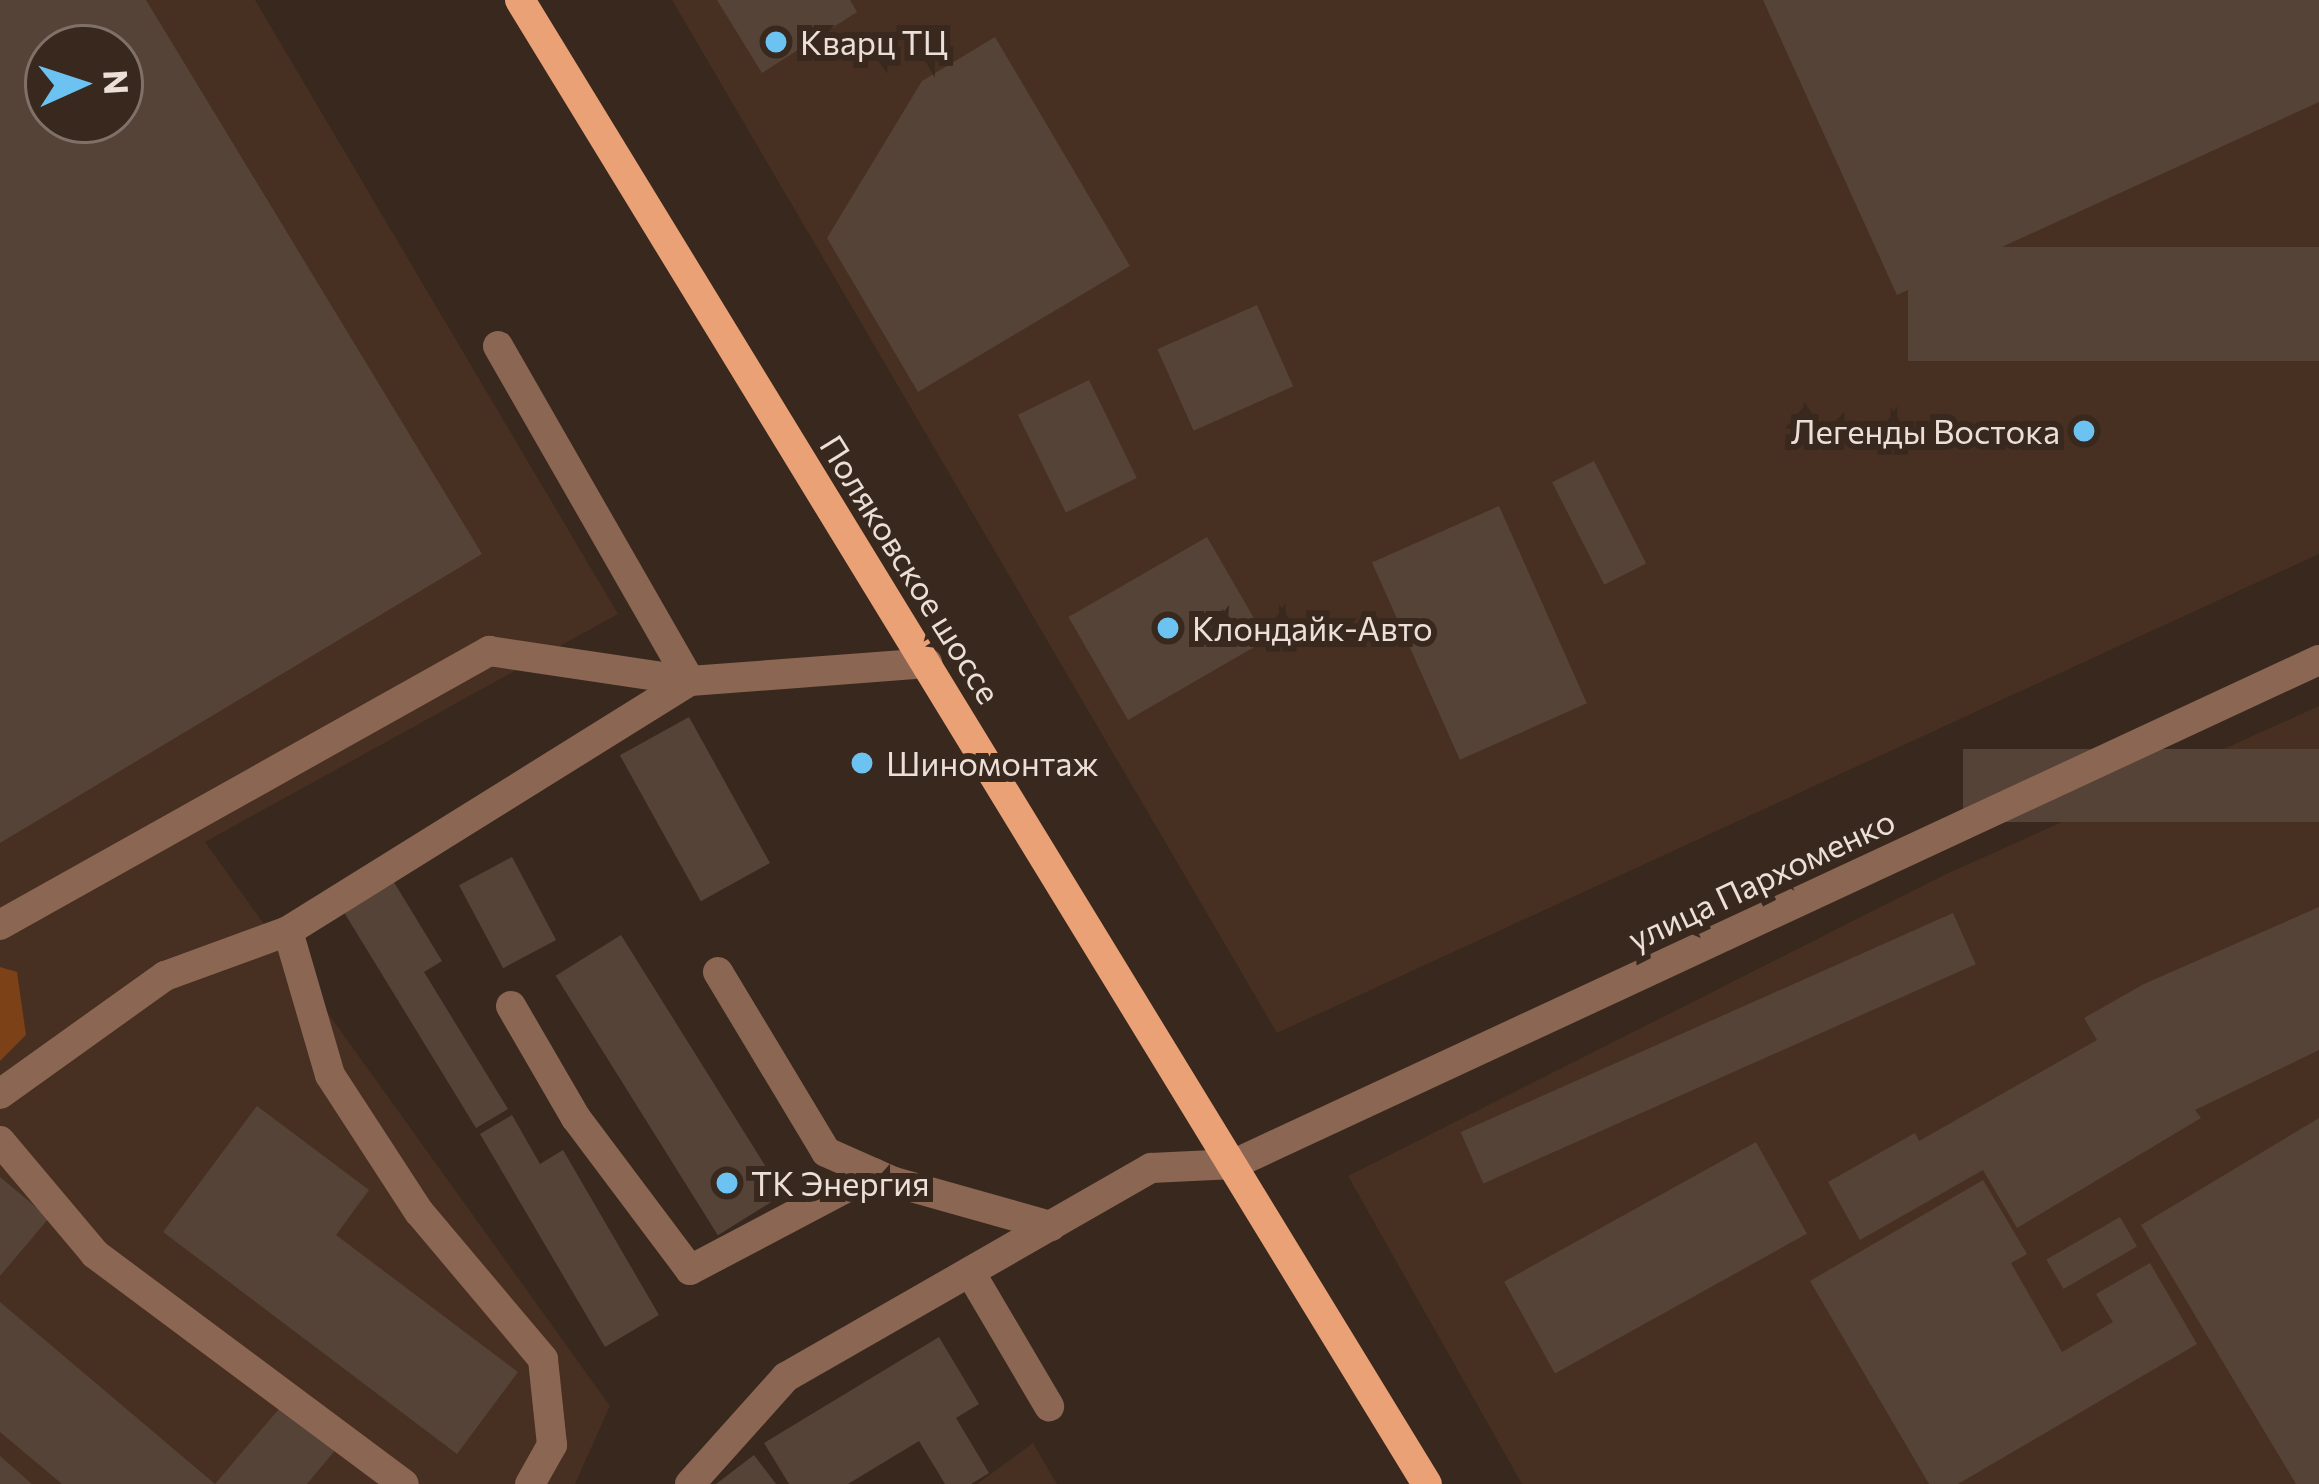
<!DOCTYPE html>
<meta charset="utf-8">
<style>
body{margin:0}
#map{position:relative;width:2319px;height:1484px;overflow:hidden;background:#39281d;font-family:Commissioner,sans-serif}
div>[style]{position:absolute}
.built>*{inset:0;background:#472f21}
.forest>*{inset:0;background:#7d4118}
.building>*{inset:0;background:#564338;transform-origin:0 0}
.minor>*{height:30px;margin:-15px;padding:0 15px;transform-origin:15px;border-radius:15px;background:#8b6753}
.major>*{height:30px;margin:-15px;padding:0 15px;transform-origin:15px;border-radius:15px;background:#eaa176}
.dots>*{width:33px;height:33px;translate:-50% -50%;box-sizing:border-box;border:6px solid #39281d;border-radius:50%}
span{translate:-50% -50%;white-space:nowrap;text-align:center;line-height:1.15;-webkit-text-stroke:12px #39281d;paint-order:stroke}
.poi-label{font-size:33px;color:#ebdfd8}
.left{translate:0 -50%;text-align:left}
.right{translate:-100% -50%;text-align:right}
.street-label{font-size:33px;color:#ebdfd8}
.north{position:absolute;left:24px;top:24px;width:120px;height:120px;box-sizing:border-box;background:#39281d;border:3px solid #807168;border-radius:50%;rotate:87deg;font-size:33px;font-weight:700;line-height:48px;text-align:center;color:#ebdfd8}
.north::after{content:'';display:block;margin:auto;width:42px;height:54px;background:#6cc3f2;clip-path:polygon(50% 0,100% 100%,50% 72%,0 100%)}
</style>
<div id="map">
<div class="built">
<i style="clip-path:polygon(evenodd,0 0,255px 0,618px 614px,205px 842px,610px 1406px,575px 1484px,0 1484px,0 0,48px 48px,120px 48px,120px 120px,48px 120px,48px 48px)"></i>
<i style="clip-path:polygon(672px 0,2319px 0,2319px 554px,1277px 1033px)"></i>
<i style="clip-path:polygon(2319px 706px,2319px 1484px,1522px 1484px,1348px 1176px,1942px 876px)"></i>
<i style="clip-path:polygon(1033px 1443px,1057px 1484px,977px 1484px)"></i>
</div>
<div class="forest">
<i style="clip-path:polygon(0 967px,17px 972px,26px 1035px,0 1061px)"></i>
</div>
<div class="building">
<i style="clip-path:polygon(evenodd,0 0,146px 0,482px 554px,0 843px,0 0,48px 48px,120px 48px,120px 120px,48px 120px,48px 48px)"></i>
<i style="clip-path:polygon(717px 0,850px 0,857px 12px,762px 73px)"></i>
<i style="clip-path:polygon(1763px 0,2319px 0,2319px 102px,1897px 295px)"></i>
<i style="clip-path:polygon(995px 37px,1130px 266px,918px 392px,827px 238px,922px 81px)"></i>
<i style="left:2319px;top:247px;width:114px;height:411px;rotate:90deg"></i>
<i style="left:1257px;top:305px;width:89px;height:109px;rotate:66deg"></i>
<i style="left:1089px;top:380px;width:109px;height:79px;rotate:64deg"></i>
<i style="left:1594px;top:461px;width:115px;height:47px;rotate:63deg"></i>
<i style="left:1499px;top:506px;width:216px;height:139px;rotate:66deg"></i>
<i style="left:1207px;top:537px;width:119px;height:160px;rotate:60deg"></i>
<i style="left:689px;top:717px;width:167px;height:79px;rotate:61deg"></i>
<i style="left:2319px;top:749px;width:73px;height:356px;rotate:90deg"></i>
<i style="left:512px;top:857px;width:94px;height:60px;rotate:62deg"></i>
<i style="clip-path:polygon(392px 879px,442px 961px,424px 972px,508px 1109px,476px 1128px,342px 909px)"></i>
<i style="clip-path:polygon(2319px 907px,2319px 1050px,2195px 1110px,2201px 1118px,2017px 1228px,1983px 1170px,1860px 1240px,1828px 1182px,1915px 1133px,1919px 1141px,2097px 1040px,2084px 1018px,2144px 984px)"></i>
<i style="left:1953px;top:913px;width:56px;height:539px;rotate:66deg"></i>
<i style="left:621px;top:935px;width:306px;height:77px;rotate:58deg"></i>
<i style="clip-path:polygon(257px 1106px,369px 1190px,336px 1235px,518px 1372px,457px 1454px,163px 1232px)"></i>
<i style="clip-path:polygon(512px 1115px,540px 1164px,563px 1150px,659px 1315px,605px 1347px,480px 1134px)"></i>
<i style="clip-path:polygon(2319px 1118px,2319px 1484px,2296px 1484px,2141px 1225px)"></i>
<i style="left:1756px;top:1142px;width:105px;height:288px;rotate:61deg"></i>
<i style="clip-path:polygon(0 1177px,49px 1218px,0 1276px)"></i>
<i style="clip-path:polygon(1983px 1180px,2027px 1254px,2011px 1263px,2062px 1352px,2113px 1322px,2096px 1294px,2150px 1263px,2197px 1344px,1958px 1484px,1929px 1484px,1810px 1281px)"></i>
<i style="left:2120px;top:1217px;width:34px;height:85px;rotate:60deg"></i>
<i style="clip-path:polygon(0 1302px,215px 1484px,284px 1403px,337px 1448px,307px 1484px,62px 1484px,0 1432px)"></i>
<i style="clip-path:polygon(939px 1337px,979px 1404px,956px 1418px,989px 1473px,971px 1484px,945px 1484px,919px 1441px,848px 1484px,789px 1484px,764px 1443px)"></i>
<i style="clip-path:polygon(754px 1455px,776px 1484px,716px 1484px)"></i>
<i style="clip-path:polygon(0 1456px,32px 1484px,0 1484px)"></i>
</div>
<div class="minor">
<i style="left:498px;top:346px;width:386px;rotate:60.2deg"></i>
<i style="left:0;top:925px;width:561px;rotate:-29.26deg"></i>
<i style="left:489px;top:651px;width:203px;rotate:8.5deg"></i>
<i style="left:718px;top:972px;width:210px;rotate:59deg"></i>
<i style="left:826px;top:1152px;width:74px;rotate:23.8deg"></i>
<i style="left:894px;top:1182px;width:163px;rotate:15.7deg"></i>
<i style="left:511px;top:1006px;width:129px;rotate:59.9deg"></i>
<i style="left:576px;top:1118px;width:190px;rotate:53.1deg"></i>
<i style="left:690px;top:1270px;width:208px;rotate:-27.8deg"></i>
<i style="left:0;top:1094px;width:203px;rotate:-35.6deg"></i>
<i style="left:165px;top:976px;width:131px;rotate:-20.1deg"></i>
<i style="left:0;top:1141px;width:148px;rotate:49.9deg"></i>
<i style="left:95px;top:1254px;width:385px;rotate:36.7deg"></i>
<i style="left:970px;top:1272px;width:156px;rotate:59.5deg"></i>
<i style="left:530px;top:1484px;width:45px;rotate:-60.6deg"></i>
<i style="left:552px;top:1445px;width:86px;rotate:-96deg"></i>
<i style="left:543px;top:1359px;width:192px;rotate:-130.1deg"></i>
<i style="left:419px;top:1212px;width:163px;rotate:-123deg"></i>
<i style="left:330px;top:1075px;width:150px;rotate:-106.3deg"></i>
<i style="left:288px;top:931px;width:473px;rotate:-31.9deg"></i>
<i style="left:690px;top:681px;width:238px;rotate:-4.3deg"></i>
<i style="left:690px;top:1484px;width:144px;rotate:-48.1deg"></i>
<i style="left:786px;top:1377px;width:421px;rotate:-29.8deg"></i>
<i style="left:1151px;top:1168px;width:83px;rotate:-2.8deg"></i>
<i style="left:1234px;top:1164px;width:1196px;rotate:-24.92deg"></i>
</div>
<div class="major">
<i style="left:520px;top:0;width:1739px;rotate:58.57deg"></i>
</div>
<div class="dots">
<i style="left:776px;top:42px;background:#6cc3f2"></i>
<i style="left:2084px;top:431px;background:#6cc3f2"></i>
<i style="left:1168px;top:628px;background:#6cc3f2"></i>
<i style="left:862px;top:763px;background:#6cc3f2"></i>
<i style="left:727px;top:1183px;background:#6cc3f2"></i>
</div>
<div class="poi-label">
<span class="left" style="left:800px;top:42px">Кварц ТЦ</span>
<span class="right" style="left:2060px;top:431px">Легенды Востока</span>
<span class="left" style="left:1192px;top:628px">Клондайк-Авто</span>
<span class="left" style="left:886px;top:763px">Шиномонтаж</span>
<span class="left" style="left:751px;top:1183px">ТК Энергия</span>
</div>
<div class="street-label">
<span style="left:911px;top:569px;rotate:58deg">Поляковское шоссе</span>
<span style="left:1761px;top:879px;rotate:-25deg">улица Пархоменко</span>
</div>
<div class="north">N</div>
</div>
